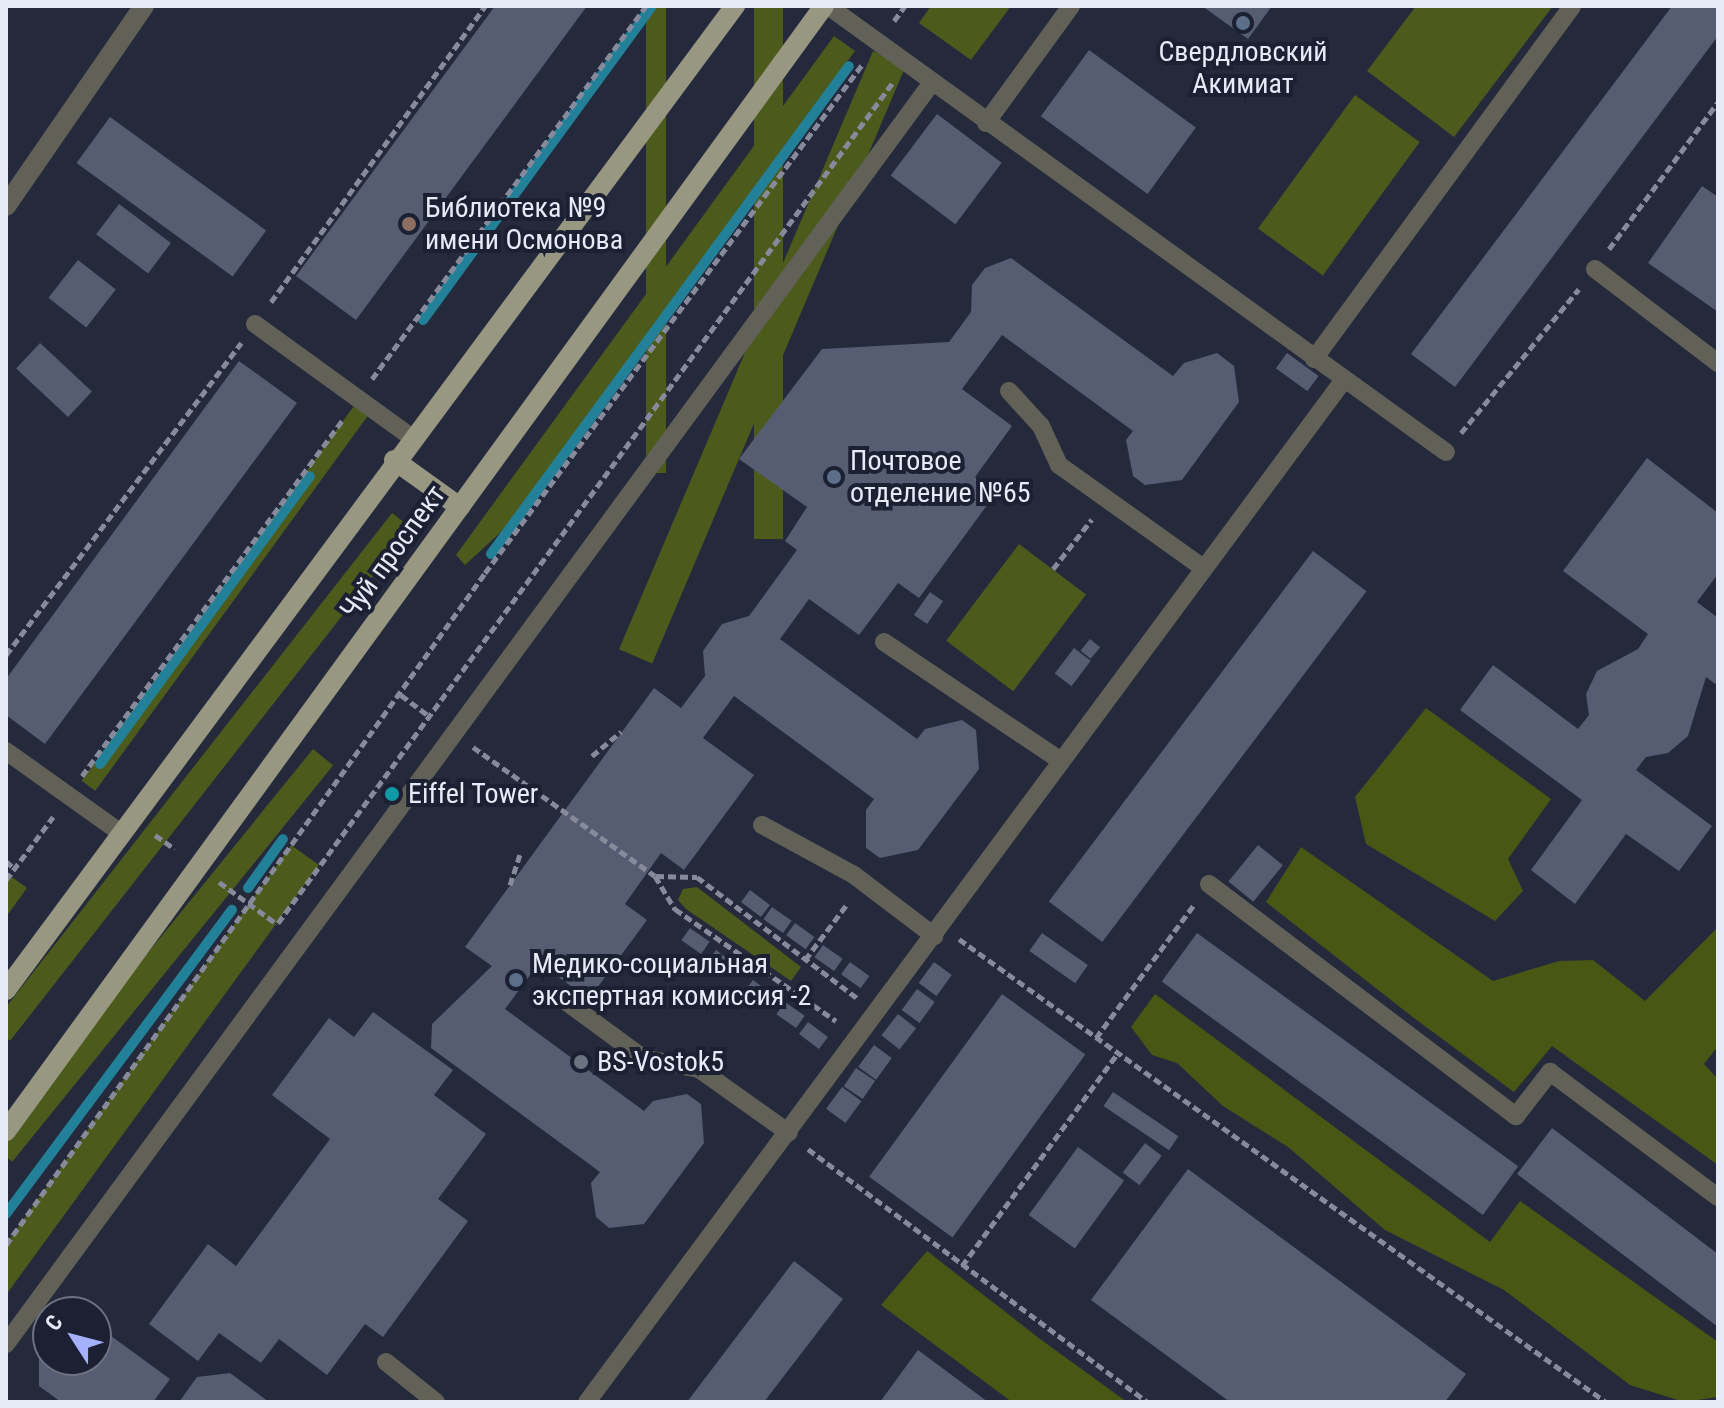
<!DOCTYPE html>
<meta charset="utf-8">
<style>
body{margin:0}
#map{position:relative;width:1724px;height:1408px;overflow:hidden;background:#25293c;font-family:"Roboto Condensed",sans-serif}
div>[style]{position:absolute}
.green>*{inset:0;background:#4c5a1b;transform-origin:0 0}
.forest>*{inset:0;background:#495715}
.stream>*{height:10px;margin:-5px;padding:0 5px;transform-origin:5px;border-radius:5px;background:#228198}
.building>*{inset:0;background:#565c71;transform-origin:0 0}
.path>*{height:5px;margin-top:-2.5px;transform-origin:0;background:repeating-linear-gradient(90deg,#878a9a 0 8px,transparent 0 12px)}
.lane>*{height:18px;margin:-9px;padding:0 9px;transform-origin:9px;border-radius:9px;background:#616157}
.street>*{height:20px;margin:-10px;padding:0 10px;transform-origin:10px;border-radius:10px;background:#616157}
.primary>*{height:20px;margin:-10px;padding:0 10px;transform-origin:10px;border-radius:10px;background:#979782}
.dots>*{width:22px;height:22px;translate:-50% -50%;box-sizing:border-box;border:4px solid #1b2032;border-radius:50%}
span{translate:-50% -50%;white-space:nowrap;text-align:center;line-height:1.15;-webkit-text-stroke:8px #1b2032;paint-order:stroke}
.poi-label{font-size:28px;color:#e7eaf7}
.left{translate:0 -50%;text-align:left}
.street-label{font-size:28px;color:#e7eaf7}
.frame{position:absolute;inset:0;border:8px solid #e7eaf7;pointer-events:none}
.north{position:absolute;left:32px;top:1296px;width:80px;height:80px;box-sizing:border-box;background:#1b2032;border:2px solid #6d7181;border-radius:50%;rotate:306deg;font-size:22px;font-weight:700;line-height:32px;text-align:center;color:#e7eaf7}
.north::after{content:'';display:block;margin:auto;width:28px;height:36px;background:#a5b1fc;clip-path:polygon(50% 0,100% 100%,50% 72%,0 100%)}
</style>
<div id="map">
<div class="green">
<i style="left:646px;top:6px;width:20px;height:467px"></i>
<i style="left:754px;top:6px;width:29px;height:533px"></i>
<i style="clip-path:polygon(931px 6px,1011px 6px,971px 60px,919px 23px)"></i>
<i style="clip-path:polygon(1416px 6px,1553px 6px,1454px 137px,1367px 71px)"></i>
<i style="clip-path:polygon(834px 36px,855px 51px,514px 520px,465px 565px,456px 555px)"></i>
<i style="left:873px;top:51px;width:36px;height:650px;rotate:23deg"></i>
<i style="left:1355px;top:95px;width:80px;height:165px;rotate:36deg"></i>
<i style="left:359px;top:399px;width:17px;height:472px;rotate:36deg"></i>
<i style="left:392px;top:513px;width:24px;height:651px;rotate:38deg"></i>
<i style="left:1019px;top:544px;width:84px;height:121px;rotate:37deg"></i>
<i style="left:313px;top:749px;width:26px;height:510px;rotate:39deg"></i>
<i style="clip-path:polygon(291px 845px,319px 865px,6px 1295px,6px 1244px)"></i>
<i style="clip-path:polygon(9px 875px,27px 888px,6px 917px,6px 880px)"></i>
<i style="clip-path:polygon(697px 887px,801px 967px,791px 981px,686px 909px,678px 900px,683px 889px)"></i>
</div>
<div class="forest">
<i style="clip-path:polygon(1426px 708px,1551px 799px,1508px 859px,1523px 891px,1495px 921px,1366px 844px,1355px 797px)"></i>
<i style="clip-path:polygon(1301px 847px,1493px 981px,1559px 961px,1593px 960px,1645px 1001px,1718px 927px,1718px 1046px,1704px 1064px,1718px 1079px,1718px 1165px,1552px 1046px,1514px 1092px,1414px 1018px,1266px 902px)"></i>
<i style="clip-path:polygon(1155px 994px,1490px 1242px,1520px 1201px,1718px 1342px,1718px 1397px,1684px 1402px,1630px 1385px,1504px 1290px,1385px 1230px,1288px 1147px,1223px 1106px,1177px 1063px,1152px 1055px,1131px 1027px)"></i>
<i style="clip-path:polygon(927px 1251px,1040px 1339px,1127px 1402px,1012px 1402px,881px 1305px)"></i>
</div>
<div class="stream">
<i style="left:423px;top:320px;width:389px;rotate:-53.9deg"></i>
<i style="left:491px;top:554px;width:605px;rotate:-53.74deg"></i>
<i style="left:100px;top:764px;width:356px;rotate:-53.9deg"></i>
<i style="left:248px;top:888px;width:60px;rotate:-54.5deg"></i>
<i style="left:6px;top:1214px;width:379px;rotate:-53.4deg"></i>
</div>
<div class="building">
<i style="clip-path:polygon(495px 6px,587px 6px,356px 320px,296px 276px)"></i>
<i style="clip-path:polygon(1202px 6px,1272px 6px,1248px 39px)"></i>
<i style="clip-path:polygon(1672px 6px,1718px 6px,1718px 36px,1455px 387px,1411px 354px)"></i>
<i style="left:1089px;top:50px;width:132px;height:82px;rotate:36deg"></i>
<i style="left:937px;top:114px;width:81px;height:77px;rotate:37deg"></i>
<i style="left:110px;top:117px;width:193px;height:57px;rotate:36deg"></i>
<i style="clip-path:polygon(1702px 186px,1718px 197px,1718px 312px,1648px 263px)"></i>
<i style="left:119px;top:204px;width:65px;height:38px;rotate:37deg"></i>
<i style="clip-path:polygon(1011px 258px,1173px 376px,1184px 363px,1217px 353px,1234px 366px,1239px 402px,1182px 480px,1145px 485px,1133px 476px,1126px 440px,1133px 431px,1002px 335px,962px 389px,1012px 426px,975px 477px,996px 493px,919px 598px,898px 583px,859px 635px,809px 599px,780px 639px,917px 739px,925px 729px,962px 720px,976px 730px,979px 769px,918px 850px,880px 858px,866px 848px,866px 810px,874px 799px,734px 696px,703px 738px,754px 775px,684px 870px,661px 853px,625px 904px,647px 920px,589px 999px,539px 963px,505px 1009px,644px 1111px,653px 1101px,687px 1094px,701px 1104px,704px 1143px,644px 1224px,609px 1228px,596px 1217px,591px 1183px,600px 1172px,431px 1048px,432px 1024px,492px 966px,465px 947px,654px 688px,681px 708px,705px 676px,703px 651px,722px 624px,749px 616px,797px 550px,785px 541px,807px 507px,739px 459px,822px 349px,949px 342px,971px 312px,972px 285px,985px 268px)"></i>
<i style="left:78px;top:260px;width:48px;height:48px;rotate:38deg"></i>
<i style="left:40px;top:343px;width:71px;height:35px;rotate:43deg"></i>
<i style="left:1287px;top:353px;width:39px;height:19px;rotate:36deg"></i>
<i style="clip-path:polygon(239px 361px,297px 403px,45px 744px,6px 715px,6px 679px)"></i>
<i style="clip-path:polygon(1647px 458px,1718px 513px,1718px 574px,1697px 602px,1718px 618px,1718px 686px,1706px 677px,1688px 736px,1668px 753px,1646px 757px,1636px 770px,1712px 826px,1679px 871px,1626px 834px,1575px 904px,1531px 870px,1582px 800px,1460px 710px,1493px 665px,1578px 729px,1589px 715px,1586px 694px,1597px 671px,1638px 649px,1648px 634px,1563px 571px)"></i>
<i style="left:1313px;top:551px;width:67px;height:439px;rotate:37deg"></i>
<i style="left:930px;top:592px;width:16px;height:28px;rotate:35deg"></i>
<i style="left:1090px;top:639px;width:13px;height:15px;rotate:39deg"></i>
<i style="left:1074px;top:648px;width:21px;height:32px;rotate:37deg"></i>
<i style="left:1258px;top:845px;width:32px;height:47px;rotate:39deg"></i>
<i style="left:750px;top:890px;width:25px;height:15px;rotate:37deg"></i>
<i style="left:772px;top:907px;width:24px;height:15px;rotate:35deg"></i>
<i style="left:795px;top:923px;width:24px;height:15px;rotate:36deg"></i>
<i style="left:690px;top:928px;width:24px;height:15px;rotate:35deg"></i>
<i style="left:1042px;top:933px;width:56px;height:22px;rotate:35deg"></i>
<i style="left:1197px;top:933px;width:397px;height:60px;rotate:36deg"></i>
<i style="left:823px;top:945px;width:24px;height:15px;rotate:35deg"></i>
<i style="left:716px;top:950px;width:25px;height:15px;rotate:37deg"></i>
<i style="left:850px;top:962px;width:24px;height:15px;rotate:36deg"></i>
<i style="left:934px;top:962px;width:22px;height:26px;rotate:36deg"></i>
<i style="left:753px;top:980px;width:25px;height:15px;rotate:37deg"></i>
<i style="left:917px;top:989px;width:22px;height:26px;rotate:36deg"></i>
<i style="left:1002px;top:994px;width:103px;height:226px;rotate:36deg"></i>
<i style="left:785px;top:1002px;width:24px;height:15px;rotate:35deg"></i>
<i style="clip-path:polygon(373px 1012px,453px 1070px,434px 1095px,486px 1134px,438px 1199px,468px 1221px,383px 1337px,365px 1324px,327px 1375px,279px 1339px,261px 1363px,219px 1333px,198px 1361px,149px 1324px,208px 1244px,236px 1266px,330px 1139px,272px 1095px,329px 1018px,354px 1037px)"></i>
<i style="left:898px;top:1014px;width:23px;height:27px;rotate:38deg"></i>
<i style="left:808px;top:1022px;width:25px;height:15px;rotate:37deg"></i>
<i style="left:874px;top:1045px;width:22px;height:27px;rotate:36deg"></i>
<i style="left:856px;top:1068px;width:23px;height:22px;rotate:34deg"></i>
<i style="left:842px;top:1087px;width:24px;height:27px;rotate:36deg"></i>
<i style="left:1113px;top:1092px;width:79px;height:17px;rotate:34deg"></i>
<i style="clip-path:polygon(1552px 1128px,1718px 1254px,1718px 1327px,1517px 1174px)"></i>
<i style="left:1145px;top:1143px;width:21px;height:37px;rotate:37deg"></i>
<i style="left:1078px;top:1147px;width:57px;height:84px;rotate:36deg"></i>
<i style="clip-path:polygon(1188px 1169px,1466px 1374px,1445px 1402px,1230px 1402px,1091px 1300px)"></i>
<i style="clip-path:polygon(794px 1261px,843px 1299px,764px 1402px,687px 1402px)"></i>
<i style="clip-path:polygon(96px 1325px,170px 1379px,153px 1402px,61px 1402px,39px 1386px,39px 1353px,48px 1342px,48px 1360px,96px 1360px)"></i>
<i style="clip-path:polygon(918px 1350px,988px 1402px,880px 1402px)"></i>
<i style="clip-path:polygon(230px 1373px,269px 1402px,179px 1402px,197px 1377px)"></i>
</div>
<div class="path">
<i style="left:894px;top:21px;width:19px;rotate:-54deg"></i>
<i style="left:1609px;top:249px;width:183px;rotate:-53.4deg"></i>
<i style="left:271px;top:302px;width:365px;rotate:-54.1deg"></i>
<i style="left:372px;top:379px;width:463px;rotate:-53.7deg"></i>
<i style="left:1461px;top:433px;width:186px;rotate:-50.7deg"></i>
<i style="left:1053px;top:569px;width:63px;rotate:-52deg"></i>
<i style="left:6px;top:655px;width:391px;rotate:-53deg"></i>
<i style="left:401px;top:695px;width:35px;rotate:37deg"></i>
<i style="left:473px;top:747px;width:223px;rotate:35.3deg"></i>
<i style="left:655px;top:876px;width:39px;rotate:59deg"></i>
<i style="left:675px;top:909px;width:196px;rotate:34.8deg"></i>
<i style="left:592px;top:756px;width:38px;rotate:-40deg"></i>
<i style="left:82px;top:776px;width:441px;rotate:-53.8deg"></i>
<i style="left:155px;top:835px;width:24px;rotate:35deg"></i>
<i style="left:6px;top:861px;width:12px;rotate:42deg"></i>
<i style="left:656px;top:876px;width:41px;rotate:1.4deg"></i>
<i style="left:697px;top:877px;width:201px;rotate:37.1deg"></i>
<i style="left:6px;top:880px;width:79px;rotate:-53.3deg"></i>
<i style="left:219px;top:882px;width:72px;rotate:35.9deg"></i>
<i style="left:510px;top:885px;width:32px;rotate:-72deg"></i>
<i style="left:278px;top:923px;width:1042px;rotate:-53.82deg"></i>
<i style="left:959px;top:939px;width:796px;rotate:35.59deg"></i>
<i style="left:805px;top:960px;width:71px;rotate:-53deg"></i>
<i style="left:1096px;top:1038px;width:167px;rotate:-53.7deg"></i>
<i style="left:808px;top:1149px;width:423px;rotate:36.7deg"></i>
<i style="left:6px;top:1245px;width:825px;rotate:-54.52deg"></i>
<i style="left:485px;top:573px;width:636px;rotate:-53.44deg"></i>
<i style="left:962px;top:1266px;width:264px;rotate:-53.8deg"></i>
</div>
<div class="lane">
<i style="left:828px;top:6px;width:762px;rotate:35.82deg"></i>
<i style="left:986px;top:123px;width:145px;rotate:-54deg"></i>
<i style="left:1595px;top:269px;width:155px;rotate:37.4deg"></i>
<i style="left:255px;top:324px;width:191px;rotate:35.9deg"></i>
<i style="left:1314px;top:359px;width:437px;rotate:-53.8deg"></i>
<i style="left:1009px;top:391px;width:47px;rotate:47.6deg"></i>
<i style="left:1041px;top:426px;width:43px;rotate:65.2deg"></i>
<i style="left:1059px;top:465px;width:176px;rotate:35.5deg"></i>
<i style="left:884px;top:642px;width:213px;rotate:33.9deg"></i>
<i style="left:6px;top:751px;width:141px;rotate:35.5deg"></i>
<i style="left:762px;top:825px;width:105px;rotate:28.5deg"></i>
<i style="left:854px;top:875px;width:101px;rotate:37.3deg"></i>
<i style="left:1209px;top:884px;width:385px;rotate:37.1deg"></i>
<i style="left:1516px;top:1116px;width:56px;rotate:-52.3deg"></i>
<i style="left:1550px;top:1072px;width:209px;rotate:36.7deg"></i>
<i style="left:568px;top:1003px;width:93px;rotate:36.3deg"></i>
<i style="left:643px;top:1058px;width:57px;rotate:11.1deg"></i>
<i style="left:699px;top:1069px;width:110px;rotate:35.4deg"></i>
<i style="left:6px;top:1344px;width:1563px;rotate:-53.72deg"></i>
<i style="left:386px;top:1362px;width:64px;rotate:38.7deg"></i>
<i style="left:587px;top:1402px;width:1270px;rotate:-53.48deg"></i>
</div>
<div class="street">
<i style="left:6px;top:206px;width:243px;rotate:-55.4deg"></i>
</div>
<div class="primary">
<i style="left:394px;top:460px;width:81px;rotate:35.5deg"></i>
<i style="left:6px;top:990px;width:1225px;rotate:-53.47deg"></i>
<i style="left:6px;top:1131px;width:1391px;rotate:-53.98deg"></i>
</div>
<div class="dots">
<i style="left:1243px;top:23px;background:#5c6f8a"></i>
<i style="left:409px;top:224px;background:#8d6e63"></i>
<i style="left:834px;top:477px;background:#5c6f8a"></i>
<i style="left:392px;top:794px;background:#0f9aa8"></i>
<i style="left:516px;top:980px;background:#5c6f8a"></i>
<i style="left:581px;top:1062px;background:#6b7280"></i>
</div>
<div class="poi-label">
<span style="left:1243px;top:68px">Свердловский<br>Акимиат</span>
<span class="left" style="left:425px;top:224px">Библиотека №9<br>имени Осмонова</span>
<span class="left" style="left:850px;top:477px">Почтовое<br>отделение №65</span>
<span class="left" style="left:408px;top:794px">Eiffel Tower</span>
<span class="left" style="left:532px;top:980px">Медико-социальная<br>экспертная комиссия -2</span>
<span class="left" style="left:597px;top:1062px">BS-Vostok5</span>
</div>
<div class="street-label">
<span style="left:393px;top:552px;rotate:-54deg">Чуй проспект</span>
</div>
<div class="frame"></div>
<div class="north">С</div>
</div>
